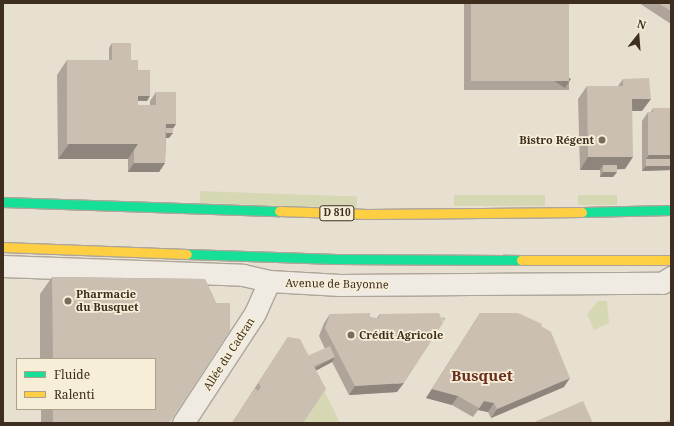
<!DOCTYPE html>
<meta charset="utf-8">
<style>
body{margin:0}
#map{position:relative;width:674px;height:426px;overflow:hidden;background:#e7e0d1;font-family:"Noto Serif",serif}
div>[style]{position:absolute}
.green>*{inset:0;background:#d6d7b3;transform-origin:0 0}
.roads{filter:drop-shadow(1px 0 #ada599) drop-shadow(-1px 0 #ada599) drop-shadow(0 1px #ada599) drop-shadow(0 -1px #ada599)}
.street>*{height:21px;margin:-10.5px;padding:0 10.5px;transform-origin:10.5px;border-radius:10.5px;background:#efebe3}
.fast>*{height:9px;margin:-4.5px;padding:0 4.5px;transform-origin:4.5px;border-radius:4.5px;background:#16e098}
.slow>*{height:9px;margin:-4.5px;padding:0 4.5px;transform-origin:4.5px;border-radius:4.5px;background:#ffcf43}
.wall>*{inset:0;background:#afa499;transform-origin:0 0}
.shaded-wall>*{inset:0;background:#8e867d;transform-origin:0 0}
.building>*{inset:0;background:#cbbfb2;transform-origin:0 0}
.dots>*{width:11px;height:11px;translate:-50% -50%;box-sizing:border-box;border:2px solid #f7eed8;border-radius:50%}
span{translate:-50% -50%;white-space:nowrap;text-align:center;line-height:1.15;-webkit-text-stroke:3.5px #f7eed8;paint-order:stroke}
.shield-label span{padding:1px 3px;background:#f7eed8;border:1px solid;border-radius:3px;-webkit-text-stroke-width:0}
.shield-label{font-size:10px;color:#3d2e20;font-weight:700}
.poi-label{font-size:11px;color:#3d2e20;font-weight:700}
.right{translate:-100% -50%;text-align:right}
.left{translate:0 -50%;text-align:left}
.street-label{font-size:11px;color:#3d2e20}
.district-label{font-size:15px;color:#6b2e1e;font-weight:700}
.frame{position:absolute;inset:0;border:4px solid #3d2e20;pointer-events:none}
.legend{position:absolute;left:16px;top:358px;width:140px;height:52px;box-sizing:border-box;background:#f7eed8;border:1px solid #ada18e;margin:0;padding:5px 7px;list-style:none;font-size:12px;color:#3d2e20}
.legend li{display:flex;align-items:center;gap:8px;height:20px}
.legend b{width:20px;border:1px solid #ada18e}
.north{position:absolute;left:618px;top:16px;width:40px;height:40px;-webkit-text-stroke:3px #f7eed8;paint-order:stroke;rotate:17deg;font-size:11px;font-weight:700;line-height:16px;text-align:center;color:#3d2e20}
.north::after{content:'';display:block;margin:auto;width:14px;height:18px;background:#3d2e20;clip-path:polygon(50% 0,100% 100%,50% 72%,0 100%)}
</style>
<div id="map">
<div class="green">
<i style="left:200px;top:191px;width:157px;height:12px;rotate:2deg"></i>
<i style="left:454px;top:195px;width:91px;height:11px"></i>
<i style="left:578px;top:195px;width:39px;height:10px"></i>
<i style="clip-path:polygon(598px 301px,607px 301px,609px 323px,594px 330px,587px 314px)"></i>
<i style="clip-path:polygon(303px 348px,340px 423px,303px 423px)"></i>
</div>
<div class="roads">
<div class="street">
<i style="left:3px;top:266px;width:240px;rotate:2.1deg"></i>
<i style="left:243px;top:275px;width:27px;rotate:13deg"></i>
<i style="left:269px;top:281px;width:71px;rotate:3.2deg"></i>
<i style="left:340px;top:285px;width:322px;rotate:-0.4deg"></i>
<i style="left:662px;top:283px;width:11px;rotate:-34deg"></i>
<i style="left:183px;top:423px;width:131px;rotate:-56.8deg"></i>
<i style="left:255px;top:313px;width:35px;rotate:-66deg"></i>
</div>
<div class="fast">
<i style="left:3px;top:202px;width:276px;rotate:1.9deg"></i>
<i style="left:582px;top:212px;width:89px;rotate:-1.3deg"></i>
<i style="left:187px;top:254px;width:149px;rotate:1.9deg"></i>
<i style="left:336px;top:259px;width:185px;rotate:0.3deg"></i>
</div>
<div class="slow">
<i style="left:279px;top:211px;width:88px;rotate:2deg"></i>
<i style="left:367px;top:214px;width:215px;rotate:-0.5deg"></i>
<i style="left:3px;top:247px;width:184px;rotate:2.2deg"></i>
<i style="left:521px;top:260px;width:150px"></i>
</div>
</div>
<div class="wall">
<i style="left:464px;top:3px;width:105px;height:87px"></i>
<i style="clip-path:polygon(639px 3px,671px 3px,671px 24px)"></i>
<i style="clip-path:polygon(112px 43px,131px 60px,138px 70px,147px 101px,138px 101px,138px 105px,150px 105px,150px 101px,156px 92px,176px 124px,173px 128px,169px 138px,166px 138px,165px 163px,159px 172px,128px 172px,128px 159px,58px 159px,57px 75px,67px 60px,109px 60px,109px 48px)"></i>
<i style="clip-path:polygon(623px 79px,642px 111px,632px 111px,625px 169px,617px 169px,617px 172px,613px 177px,600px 177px,600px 170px,580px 170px,578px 99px,587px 86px,618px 86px)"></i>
<i style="clip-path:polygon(653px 108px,671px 108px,671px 170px,642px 171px,642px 121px,648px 112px,651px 112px)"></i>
<i style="clip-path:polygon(52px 277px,205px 279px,216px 303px,230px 303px,230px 330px,169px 423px,41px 423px,41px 409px,155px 409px,155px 359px,40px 359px,40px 294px)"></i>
<i style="clip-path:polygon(480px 313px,541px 326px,564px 387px,491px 418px,488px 412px,478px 410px,473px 417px,452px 405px,426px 398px)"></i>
<i style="clip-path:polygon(330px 314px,377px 318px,380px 314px,397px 392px,349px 395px,332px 362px,316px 370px,303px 423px,232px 423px,288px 337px,310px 357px,325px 349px,319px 336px,324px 323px)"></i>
</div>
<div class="shaded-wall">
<i style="left:571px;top:79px;width:11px;height:99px;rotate:124deg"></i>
<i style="clip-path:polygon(131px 96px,150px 96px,147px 101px,128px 100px)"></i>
<i style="clip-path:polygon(632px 99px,651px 99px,642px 111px,623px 111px)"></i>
<i style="clip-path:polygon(166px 124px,176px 124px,170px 133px,163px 133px)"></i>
<i style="clip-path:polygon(163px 133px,173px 133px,169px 138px,160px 138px)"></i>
<i style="clip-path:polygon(69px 144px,138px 144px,128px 159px,58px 159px)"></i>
<i style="clip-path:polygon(649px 155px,671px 155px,671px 164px,646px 159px,642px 164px)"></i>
<i style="clip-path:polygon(588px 157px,633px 157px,625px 169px,603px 170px,603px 165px,600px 170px,580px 170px)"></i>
<i style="clip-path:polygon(134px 163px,165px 163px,159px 172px,128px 172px)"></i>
<i style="clip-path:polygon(646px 166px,671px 166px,671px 170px,642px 171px)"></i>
<i style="clip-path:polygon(603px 172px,617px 172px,613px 177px,600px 177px)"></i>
<i style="clip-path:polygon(335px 357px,332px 362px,308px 375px,311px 370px)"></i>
<i style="clip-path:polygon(570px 378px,564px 387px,491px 418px,497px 409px)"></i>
<i style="clip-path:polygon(404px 383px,397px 392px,349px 395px,355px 386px)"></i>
<i style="clip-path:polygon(432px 389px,458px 396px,452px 405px,426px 398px)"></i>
<i style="clip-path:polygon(484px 401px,494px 403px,488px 412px,478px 410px)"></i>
</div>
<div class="building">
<i style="left:471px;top:3px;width:98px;height:78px"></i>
<i style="clip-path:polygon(658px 3px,671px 3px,671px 11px)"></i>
<i style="left:112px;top:43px;width:19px;height:17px"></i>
<i style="left:67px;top:60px;width:71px;height:84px"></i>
<i style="left:138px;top:70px;width:12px;height:26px"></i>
<i style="clip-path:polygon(649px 78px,651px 99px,632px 99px,633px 157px,588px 157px,587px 86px,623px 86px,623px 79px)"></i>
<i style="clip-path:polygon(156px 92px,176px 92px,176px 124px,166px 124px,165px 163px,134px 163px,134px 150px,138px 144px,138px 105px,156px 105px)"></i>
<i style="left:653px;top:108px;width:18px;height:4px"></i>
<i style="left:648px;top:112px;width:23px;height:43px"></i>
<i style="left:166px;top:128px;width:7px;height:5px"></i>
<i style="left:646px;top:159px;width:25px;height:7px"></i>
<i style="left:603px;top:165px;width:14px;height:7px"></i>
<i style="clip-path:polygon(52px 277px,205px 279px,216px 303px,230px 303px,230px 330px,169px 423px,53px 423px,53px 409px,155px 409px,155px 359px,53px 359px)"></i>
<i style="clip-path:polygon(370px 313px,370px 318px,379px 318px,380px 314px,439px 313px,443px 323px,404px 383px,355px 386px,325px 328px,330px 314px)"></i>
<i style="clip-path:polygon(480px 313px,518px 313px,542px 324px,541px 326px,551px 332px,570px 378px,497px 409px,494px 403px,484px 401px,479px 408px,458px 396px,432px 389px)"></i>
<i style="clip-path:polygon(441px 317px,446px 318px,443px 322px)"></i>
<i style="clip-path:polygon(288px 337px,300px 339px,326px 389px,303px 423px,232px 423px,252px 392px,255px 395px,261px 387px,258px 383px)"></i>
<i style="left:330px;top:346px;width:12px;height:23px;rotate:66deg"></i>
<i style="clip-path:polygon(255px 388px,258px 391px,255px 395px,252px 392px,249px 397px)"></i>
<i style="clip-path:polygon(583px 401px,593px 423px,532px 423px)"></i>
<i style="clip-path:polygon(671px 419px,671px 423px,661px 423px)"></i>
</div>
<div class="dots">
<i style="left:602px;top:140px;background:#786c5e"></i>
<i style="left:68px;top:301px;background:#786c5e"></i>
<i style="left:351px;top:335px;background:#786c5e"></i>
</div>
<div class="shield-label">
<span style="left:337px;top:213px">D 810</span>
</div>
<div class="poi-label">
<span class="right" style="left:594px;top:140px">Bistro Régent</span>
<span class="left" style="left:76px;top:301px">Pharmacie<br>du Busquet</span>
<span class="left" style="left:359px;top:335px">Crédit Agricole</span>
</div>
<div class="street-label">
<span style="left:337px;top:284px;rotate:1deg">Avenue de Bayonne</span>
<span style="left:229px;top:354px;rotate:-57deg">Allée du Cadran</span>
</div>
<div class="district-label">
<span style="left:482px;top:376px">Busquet</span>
</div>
<div class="frame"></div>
<ul class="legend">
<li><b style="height:5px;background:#16e098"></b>Fluide</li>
<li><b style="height:5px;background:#ffcf43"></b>Ralenti</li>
</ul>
<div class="north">N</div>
</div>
